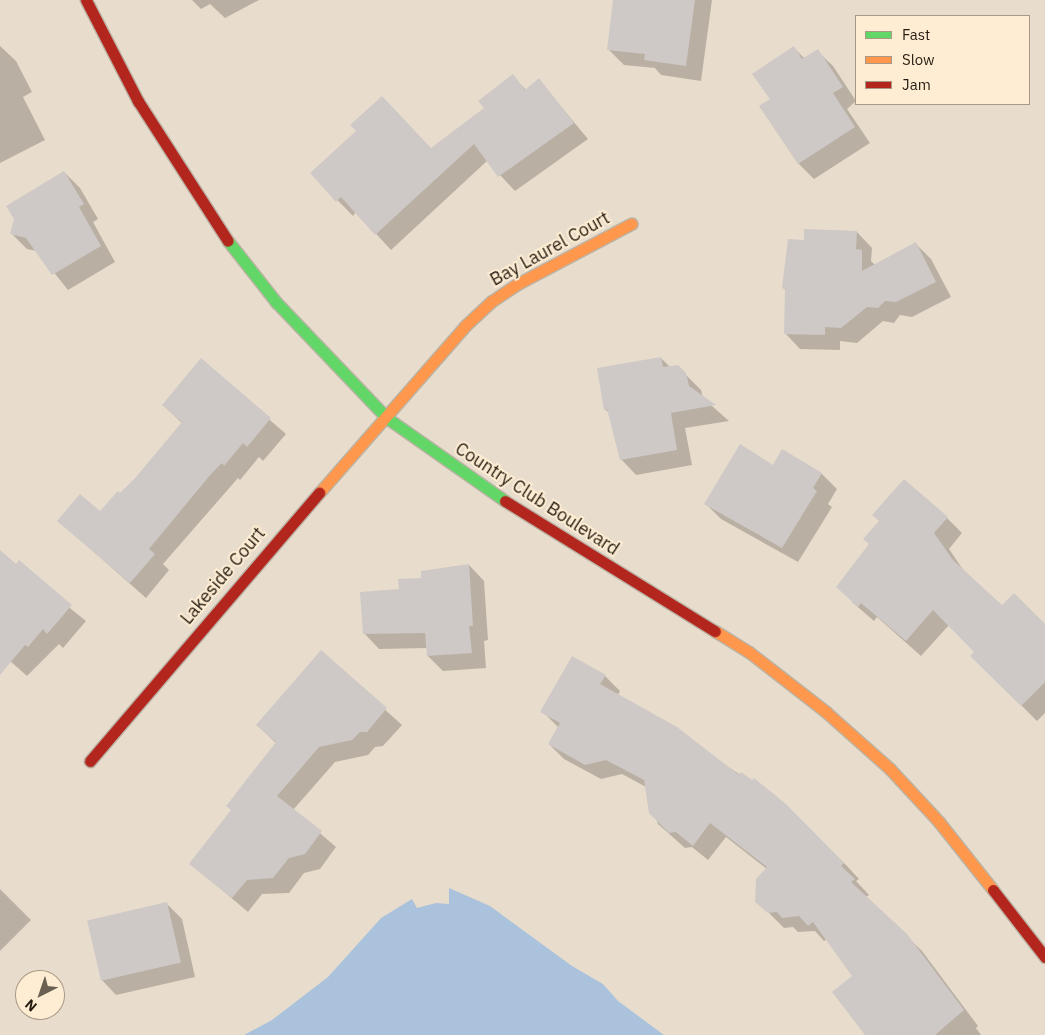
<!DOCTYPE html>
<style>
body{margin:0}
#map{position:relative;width:1045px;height:1035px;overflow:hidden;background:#e8ddcc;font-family:"IBM Plex Sans",sans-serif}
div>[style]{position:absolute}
.water>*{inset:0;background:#abc2dc}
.shadow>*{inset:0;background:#0003}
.building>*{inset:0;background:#cec8c6;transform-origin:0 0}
.roads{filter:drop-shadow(1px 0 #bbb3a5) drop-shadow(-1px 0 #bbb3a5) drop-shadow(0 1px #bbb3a5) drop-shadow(0 -1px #bbb3a5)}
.fast>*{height:11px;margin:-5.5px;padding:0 5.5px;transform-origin:5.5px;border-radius:5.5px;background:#63d668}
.slow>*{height:11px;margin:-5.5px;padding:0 5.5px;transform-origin:5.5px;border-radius:5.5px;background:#ff974d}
.jam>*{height:11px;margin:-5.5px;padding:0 5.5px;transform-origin:5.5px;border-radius:5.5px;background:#b3261e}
span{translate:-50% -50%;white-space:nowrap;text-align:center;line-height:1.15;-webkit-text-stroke:4px #feedd3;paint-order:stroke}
.street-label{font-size:18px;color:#241c10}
.legend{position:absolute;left:855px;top:15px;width:175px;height:90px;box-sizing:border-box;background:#feedd3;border:1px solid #a79985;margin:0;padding:6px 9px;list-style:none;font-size:15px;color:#241c10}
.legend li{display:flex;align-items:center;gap:10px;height:25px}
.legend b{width:25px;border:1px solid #a79985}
.north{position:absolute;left:15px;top:970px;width:50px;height:50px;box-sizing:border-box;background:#feedd3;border:1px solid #a79985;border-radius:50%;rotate:221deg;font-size:14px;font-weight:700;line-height:20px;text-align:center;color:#241c10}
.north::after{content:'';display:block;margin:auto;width:18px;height:22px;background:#696052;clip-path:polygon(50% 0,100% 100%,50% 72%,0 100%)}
</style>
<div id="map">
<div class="water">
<i style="clip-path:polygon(449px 888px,490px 906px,572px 966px,603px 984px,618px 1001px,664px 1035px,244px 1035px,272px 1020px,328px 977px,381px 918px,412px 899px,417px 908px,436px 903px,449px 904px)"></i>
</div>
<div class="shadow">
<i style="clip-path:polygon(192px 0,259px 0,225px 18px,210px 4px,201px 9px)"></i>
<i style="clip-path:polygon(615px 0,712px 0,701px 81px,661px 75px,655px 68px,624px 65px,608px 49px)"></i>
<i style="clip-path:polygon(0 46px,16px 61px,32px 92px,23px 97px,45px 140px,0 163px)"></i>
<i style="clip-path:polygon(794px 48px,805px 59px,817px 51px,833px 66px,856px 101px,847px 109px,870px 143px,814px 179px,799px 164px,760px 107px,771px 99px)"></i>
<i style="clip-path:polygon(513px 76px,526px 90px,539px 80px,588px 139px,515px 191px,487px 161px,391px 250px,356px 212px,353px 216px,311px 173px,358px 131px,382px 97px,431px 149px,485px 108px)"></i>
<i style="clip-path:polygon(64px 172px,80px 188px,98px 219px,93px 222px,115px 262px,68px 290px,37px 251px,27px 249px,12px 234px)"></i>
<i style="clip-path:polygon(857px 232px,872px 248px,871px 261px,875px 265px,916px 244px,931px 259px,951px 297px,912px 317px,900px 315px,894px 323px,883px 321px,857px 343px,840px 341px,840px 350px,800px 349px,785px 333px,787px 291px,783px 288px,805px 241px)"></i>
<i style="clip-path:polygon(661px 358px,670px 367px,677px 366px,701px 390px,703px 398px,729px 421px,685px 428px,692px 465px,636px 475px,621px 459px,609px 413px,605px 409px)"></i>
<i style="clip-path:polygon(201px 360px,286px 434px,263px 461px,259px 457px,240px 480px,238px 478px,163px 564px,169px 570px,146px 598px,59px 521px,100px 513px,137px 477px,182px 423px,163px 405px)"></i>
<i style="clip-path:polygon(783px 450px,822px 474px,837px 489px,828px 504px,832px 507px,798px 562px,721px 519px,705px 503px,774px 466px)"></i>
<i style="clip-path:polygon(947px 518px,962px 533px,949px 549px,966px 574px,1002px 607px,1045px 626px,1045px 713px,1037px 721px,972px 656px,976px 652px,949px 625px,921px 656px,877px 617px,874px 621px,852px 602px)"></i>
<i style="clip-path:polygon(0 552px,86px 621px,63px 648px,59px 644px,27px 676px,0 652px)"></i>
<i style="clip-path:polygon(469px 565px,484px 581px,488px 640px,484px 641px,486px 668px,443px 671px,428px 656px,428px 648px,379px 649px,364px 633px,400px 591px,422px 579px)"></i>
<i style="clip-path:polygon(321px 652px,402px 725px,383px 746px,375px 747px,368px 755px,335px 762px,293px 810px,336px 847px,320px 869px,304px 873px,289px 893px,262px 894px,248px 912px,190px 863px,232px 810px,277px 744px,257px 725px)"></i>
<i style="clip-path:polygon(605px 676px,620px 691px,618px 695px,785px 804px,846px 865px,859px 879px,856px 881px,869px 895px,866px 897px,922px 951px,978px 1026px,976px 1028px,981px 1035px,866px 1035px,854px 976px,827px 939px,824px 941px,815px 931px,798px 932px,793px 927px,784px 928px,757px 901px,767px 869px,726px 837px,708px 860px,692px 847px,685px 848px,658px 824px,646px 787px,622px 774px,601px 779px,564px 759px,549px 744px,558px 727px,542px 711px)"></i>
<i style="clip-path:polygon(0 889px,31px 920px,0 951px)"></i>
<i style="clip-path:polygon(167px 904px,182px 919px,195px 977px,116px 995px,101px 979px)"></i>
</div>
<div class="building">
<i style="clip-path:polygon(613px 0,695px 0,686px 66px,644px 60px,645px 54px,607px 50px)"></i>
<i style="clip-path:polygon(794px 46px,802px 59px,818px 49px,843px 87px,833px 93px,855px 127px,798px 164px,759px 106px,770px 99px,752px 74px)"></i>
<i style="clip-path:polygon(513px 74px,525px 90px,539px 78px,574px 123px,498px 177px,474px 144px,375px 235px,341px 197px,336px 202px,310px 173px,356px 131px,350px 125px,382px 96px,431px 148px,484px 108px,478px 101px)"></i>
<i style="clip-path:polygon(64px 171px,84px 204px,79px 207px,101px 246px,52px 275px,26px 238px,10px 234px,14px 219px,6px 206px)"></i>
<i style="clip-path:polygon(804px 229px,857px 231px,856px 249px,862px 250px,862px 271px,916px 242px,936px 282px,896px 302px,885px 301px,878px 308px,867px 307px,841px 328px,825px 327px,825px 335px,784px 334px,785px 289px,782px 288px,788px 239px,804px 240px)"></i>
<i style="clip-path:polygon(661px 357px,663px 367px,678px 365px,686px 373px,689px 386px,716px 405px,671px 413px,677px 450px,620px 460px,607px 409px,604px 410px,597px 368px)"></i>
<i style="clip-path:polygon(201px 358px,271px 418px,247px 447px,243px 443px,224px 466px,222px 463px,211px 474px,149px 549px,155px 554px,130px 583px,57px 521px,80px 494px,100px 511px,118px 491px,120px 493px,136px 477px,182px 422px,162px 405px)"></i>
<i style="clip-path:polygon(740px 444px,773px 465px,782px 449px,822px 473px,813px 488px,817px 491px,782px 548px,704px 504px)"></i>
<i style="clip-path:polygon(904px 479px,948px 517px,934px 533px,953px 560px,1002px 605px,1014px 593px,1045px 624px,1045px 682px,1021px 706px,970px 656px,974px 652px,933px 610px,906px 641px,861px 603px,858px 607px,836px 587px,869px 544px,863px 539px,879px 521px,872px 515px)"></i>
<i style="clip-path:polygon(0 550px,16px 564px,19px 560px,72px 605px,47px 634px,43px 629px,28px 647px,25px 645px,0 675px)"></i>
<i style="clip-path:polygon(469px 564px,473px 626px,469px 626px,472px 653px,427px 656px,425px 633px,363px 634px,360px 592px,399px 589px,398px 579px,421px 578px,421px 571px)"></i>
<i style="clip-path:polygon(321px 650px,387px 708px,367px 732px,360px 732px,352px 740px,319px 747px,277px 796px,322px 831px,305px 854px,289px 858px,273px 878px,247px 880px,232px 898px,189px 864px,231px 810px,226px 806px,276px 742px,256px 725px)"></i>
<i style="clip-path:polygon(572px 656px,606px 675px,600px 684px,677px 727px,739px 775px,741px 772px,752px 780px,754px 778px,786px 804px,844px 863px,841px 866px,855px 879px,851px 882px,907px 934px,964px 1010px,935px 1035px,865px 1035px,832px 992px,852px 976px,813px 922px,808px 926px,799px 916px,782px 918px,777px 912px,768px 913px,755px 902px,756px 879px,767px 867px,710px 823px,693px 846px,676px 832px,669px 833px,649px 813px,644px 780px,606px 760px,585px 765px,548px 744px,560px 723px,540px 712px)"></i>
<i style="left:167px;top:902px;width:62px;height:82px;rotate:77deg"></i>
</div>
<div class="roads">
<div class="fast">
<i style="left:228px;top:241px;width:78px;rotate:51.8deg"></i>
<i style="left:276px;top:302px;width:161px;rotate:46.3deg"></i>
<i style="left:387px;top:418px;width:144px;rotate:35.1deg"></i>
</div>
<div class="slow">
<i style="left:319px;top:493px;width:223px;rotate:-48.8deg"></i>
<i style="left:466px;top:325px;width:35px;rotate:-43deg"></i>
<i style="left:492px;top:301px;width:32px;rotate:-34deg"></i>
<i style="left:519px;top:283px;width:127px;rotate:-27.8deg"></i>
<i style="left:715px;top:631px;width:40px;rotate:32deg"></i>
<i style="left:749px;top:652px;width:98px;rotate:37.9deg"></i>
<i style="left:826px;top:712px;width:86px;rotate:41.7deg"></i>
<i style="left:890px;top:769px;width:72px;rotate:47.2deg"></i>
<i style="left:939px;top:822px;width:87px;rotate:51.5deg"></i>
</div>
<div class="jam">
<i style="left:86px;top:0;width:114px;rotate:62.8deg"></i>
<i style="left:138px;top:101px;width:166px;rotate:57.3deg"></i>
<i style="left:505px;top:501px;width:247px;rotate:31.8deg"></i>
<i style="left:90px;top:761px;width:353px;rotate:-49.5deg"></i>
<i style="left:993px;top:890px;width:85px;rotate:52.2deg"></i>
</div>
</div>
<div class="street-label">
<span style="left:550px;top:249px;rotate:-29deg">Bay Laurel Court</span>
<span style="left:537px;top:499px;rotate:33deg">Country Club Boulevard</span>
<span style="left:223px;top:576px;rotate:-50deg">Lakeside Court</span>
</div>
<ul class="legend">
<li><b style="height:6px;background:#63d668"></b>Fast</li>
<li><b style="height:6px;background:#ff974d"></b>Slow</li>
<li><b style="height:6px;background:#b3261e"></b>Jam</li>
</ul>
<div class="north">N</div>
</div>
